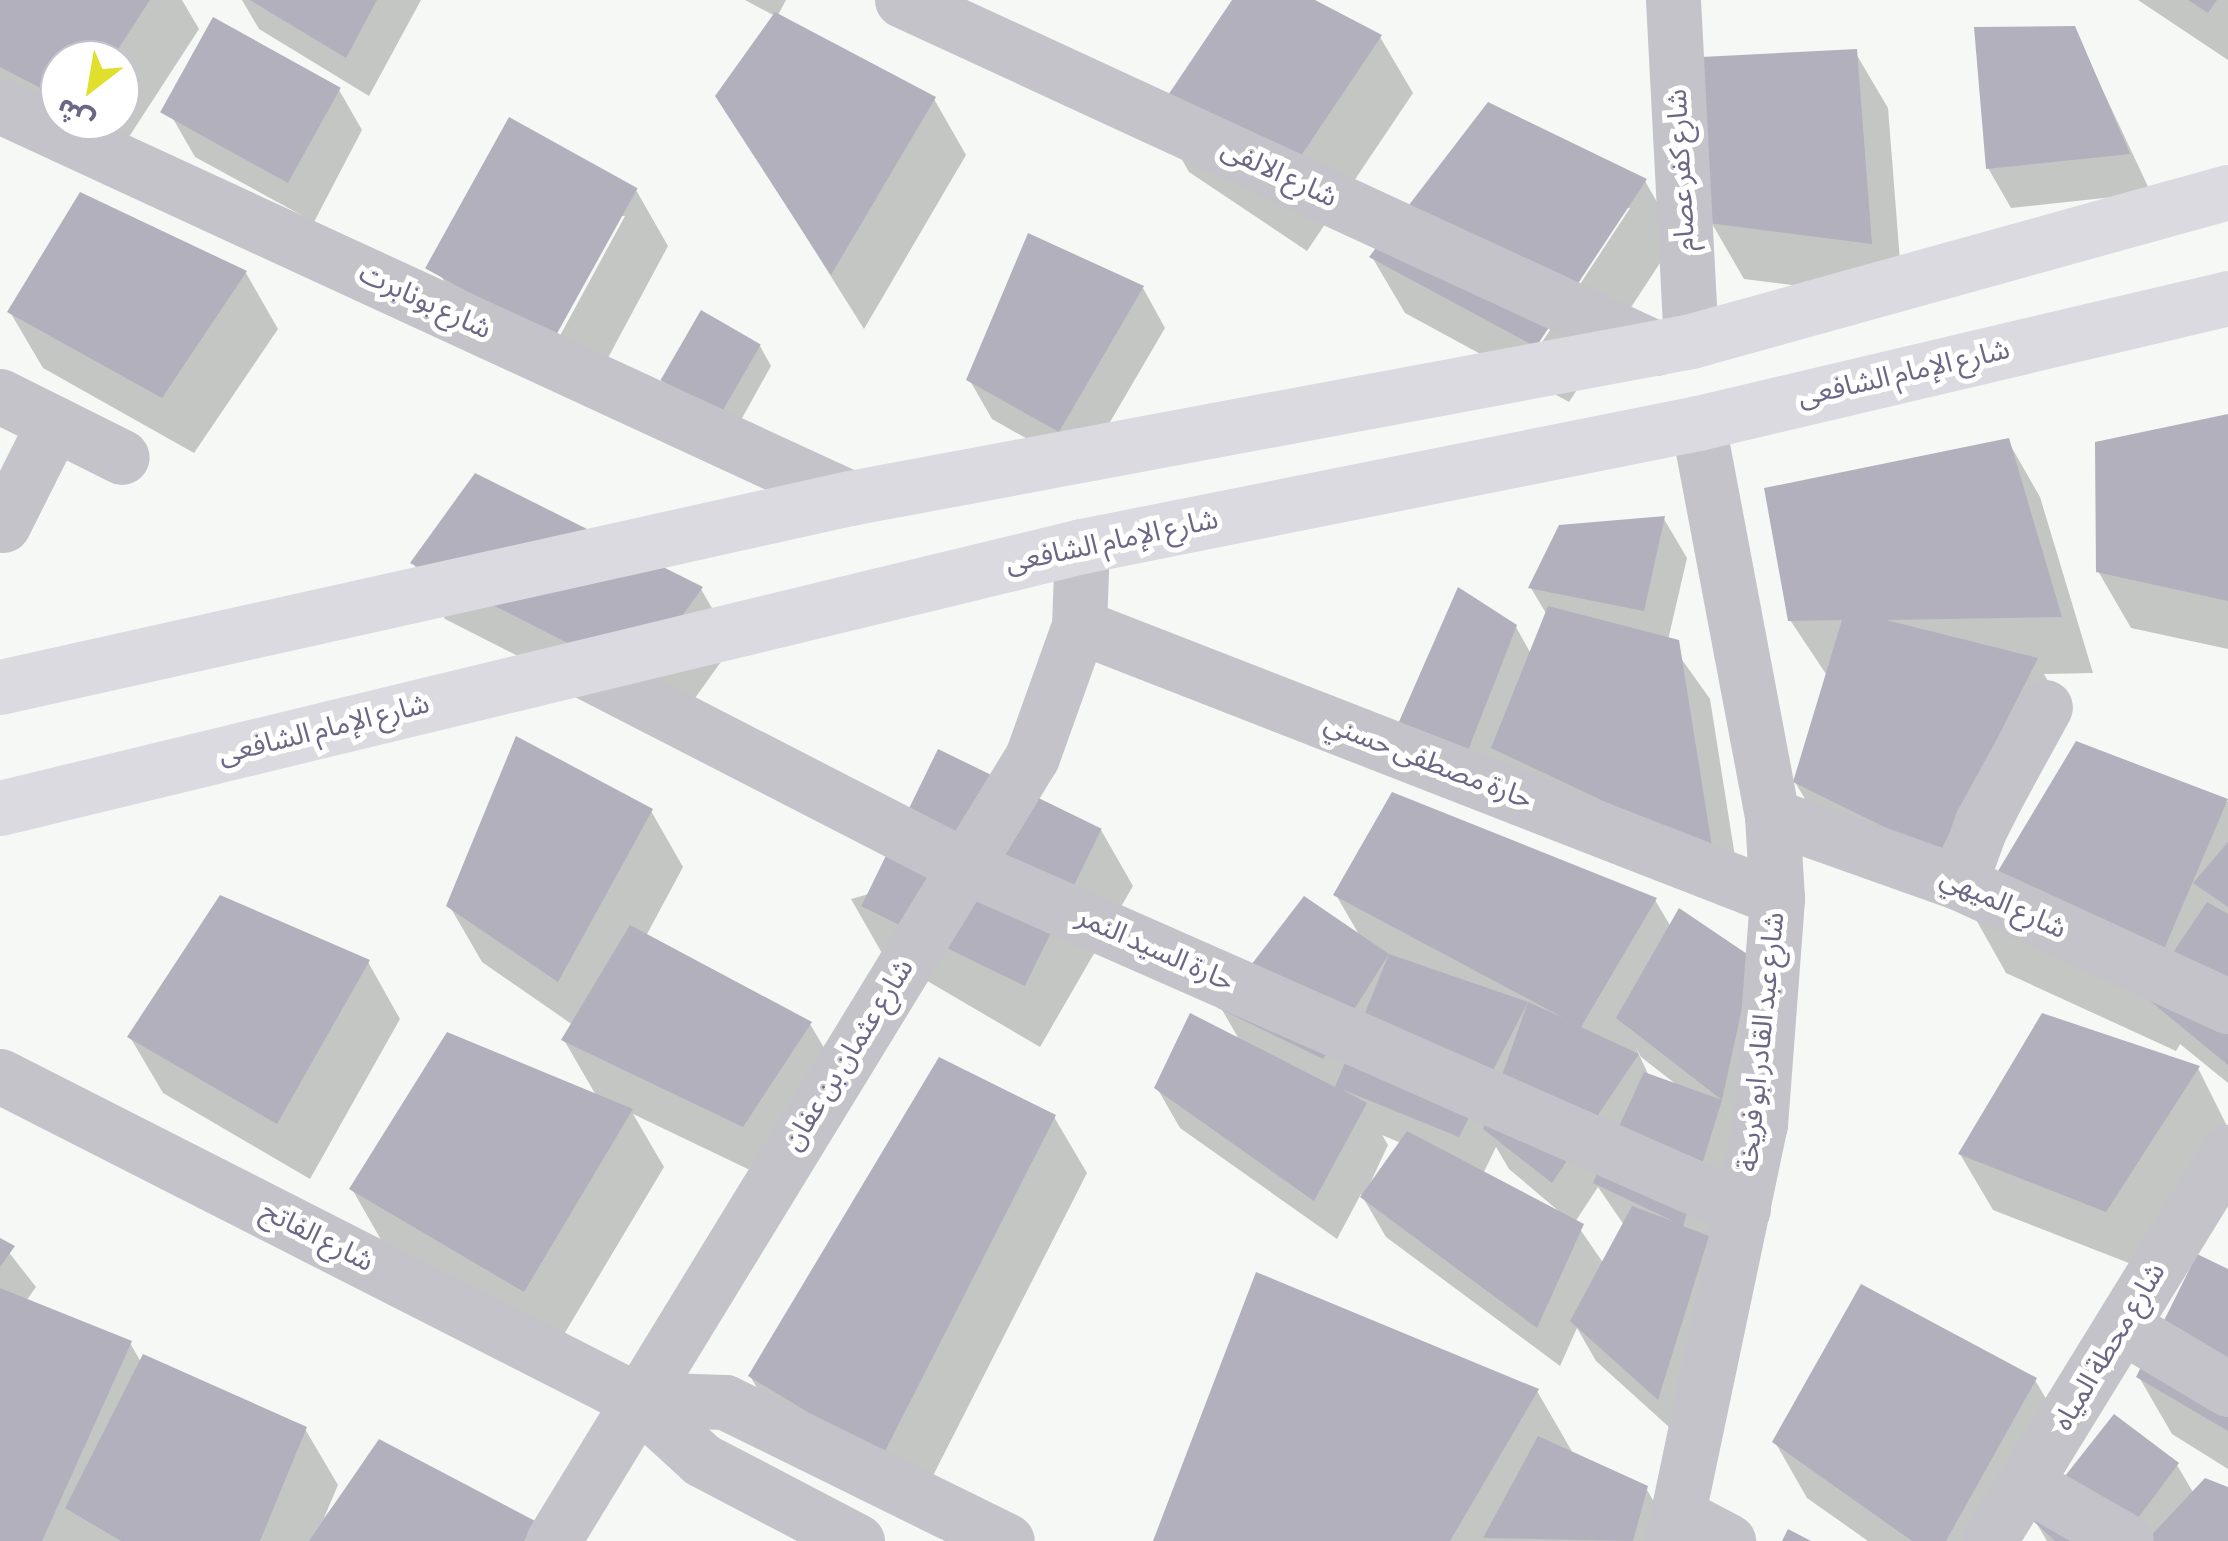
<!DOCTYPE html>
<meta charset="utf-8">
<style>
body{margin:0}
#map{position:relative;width:2228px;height:1541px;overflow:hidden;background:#f5f8f5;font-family:"Sofia Sans Condensed","Noto Sans Arabic",sans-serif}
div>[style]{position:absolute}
.shadow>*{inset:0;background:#0003}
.building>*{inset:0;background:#b2b0bc;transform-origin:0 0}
.minor>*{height:55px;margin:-27.5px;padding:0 27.5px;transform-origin:27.5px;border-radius:27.5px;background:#c4c3ca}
.major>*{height:55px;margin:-27.5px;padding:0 27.5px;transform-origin:27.5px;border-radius:27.5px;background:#dbdae1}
span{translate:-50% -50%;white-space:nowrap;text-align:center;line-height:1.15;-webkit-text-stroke:10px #fff;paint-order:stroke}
.street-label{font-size:28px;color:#6d6785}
.north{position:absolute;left:40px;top:40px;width:100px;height:100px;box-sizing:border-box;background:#fff;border:2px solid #c5c2ce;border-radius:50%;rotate:211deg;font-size:28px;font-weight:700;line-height:40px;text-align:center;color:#6d6785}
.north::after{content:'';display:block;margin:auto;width:35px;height:45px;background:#e0df2d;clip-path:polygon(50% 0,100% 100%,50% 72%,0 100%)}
</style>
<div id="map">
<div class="shadow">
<i style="clip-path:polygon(evenodd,0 0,182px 0,199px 29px,112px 163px,0 105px,0 0,60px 60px,120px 60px,120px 120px,60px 120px,60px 60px)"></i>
<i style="clip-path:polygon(242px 0,421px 0,369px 96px,259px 29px)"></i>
<i style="clip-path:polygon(745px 0,786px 0,777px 17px,934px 99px,966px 155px,864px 329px,718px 97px,775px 16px)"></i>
<i style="clip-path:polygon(1235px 0,1310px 0,1380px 37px,1413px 93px,1307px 251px,1189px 172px,1157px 116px)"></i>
<i style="clip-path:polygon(2138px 0,2228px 0,2228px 60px)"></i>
<i style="clip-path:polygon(2074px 29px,2151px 193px,2011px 208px,1988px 168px)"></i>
<i style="clip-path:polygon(1855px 52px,1888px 108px,1903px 299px,1744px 279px,1711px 222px)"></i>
<i style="clip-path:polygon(339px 90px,362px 130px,314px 222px,195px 157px,172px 117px)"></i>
<i style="clip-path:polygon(evenodd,1645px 181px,1677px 237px,1569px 402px,1405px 313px,1372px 257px,1645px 181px,1624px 208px,1630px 208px,1531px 359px,1527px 356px,1624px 208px)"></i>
<i style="clip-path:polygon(evenodd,636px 190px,668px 246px,587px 397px,473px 331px,440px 274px,636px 190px,620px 216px,625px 216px,550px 354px,546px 352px,620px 216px)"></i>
<i style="clip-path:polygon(246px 273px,278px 329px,194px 453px,43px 368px,10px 312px)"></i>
<i style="clip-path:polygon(1143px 288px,1165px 328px,1082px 470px,992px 419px,969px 379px)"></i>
<i style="clip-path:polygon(760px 346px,771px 366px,736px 429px,680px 403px)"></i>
<i style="clip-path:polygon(2228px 417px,2228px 649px,2131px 628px,2098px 571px)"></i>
<i style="clip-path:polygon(2008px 441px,2040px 497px,2093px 673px,2044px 674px,2068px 716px,1971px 909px,1828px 838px,1795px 782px,1828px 677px,1790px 620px)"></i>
<i style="clip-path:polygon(1664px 519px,1687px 558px,1668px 640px,1710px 699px,1743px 907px,1424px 763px,1516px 627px,1531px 654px,1547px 615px,1531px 588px)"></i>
<i style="clip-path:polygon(413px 563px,701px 589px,733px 645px,670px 733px,445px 619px)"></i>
<i style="clip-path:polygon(2077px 744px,2228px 802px,2228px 1083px,2180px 1044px,2176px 1051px,2006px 973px,1974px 916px)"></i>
<i style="clip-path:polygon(651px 811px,683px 867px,646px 936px,810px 1024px,843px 1080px,775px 1182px,633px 1114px,664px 1167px,557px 1346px,384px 1245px,352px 1189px,597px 1097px,564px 1040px,573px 1025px,482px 962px,449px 905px)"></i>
<i style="clip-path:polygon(1101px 830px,1133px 886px,1040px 1047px,883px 955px,851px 899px)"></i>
<i style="clip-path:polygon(evenodd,1336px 895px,1655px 900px,1671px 927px,1774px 1000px,1680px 1437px,1596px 1361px,1577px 1328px,1560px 1366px,1386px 1237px,1361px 1194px,1337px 1239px,1180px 1128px,1157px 1088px,1240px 1041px,1221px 1008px,1361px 938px,1336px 895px,1635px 1046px,1641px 1057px,1677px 1085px,1649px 1076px,1635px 1046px,1336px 895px,1382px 1135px,1401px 1143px,1366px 1192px,1388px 1145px,1382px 1135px,1336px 895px,1496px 1147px,1509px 1169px,1567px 1218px,1483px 1174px,1496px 1147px,1336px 895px,1598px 1187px,1624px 1225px,1604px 1264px,1575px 1222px,1598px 1187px)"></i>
<i style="clip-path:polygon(368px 962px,400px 1019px,310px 1179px,163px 1093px,130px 1037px)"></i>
<i style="clip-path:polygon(2198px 1068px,2228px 1128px,2139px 1267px,1993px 1210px,1960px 1154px)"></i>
<i style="clip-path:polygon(1054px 1117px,1087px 1173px,915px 1511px,783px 1432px,750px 1376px)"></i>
<i style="clip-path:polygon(0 1241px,36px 1287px,26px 1301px,130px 1343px,141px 1362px,305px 1429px,338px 1485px,324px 1518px,380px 1442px,545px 1541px,0 1541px)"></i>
<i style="clip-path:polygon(2228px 1271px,2228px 1469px,2172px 1434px,2139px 1377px)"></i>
<i style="clip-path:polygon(2035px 1380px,2068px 1436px,2009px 1541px,1868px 1541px,1807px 1498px,1775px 1442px)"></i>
<i style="clip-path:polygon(1537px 1391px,1574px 1455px,1646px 1488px,1669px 1528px,1666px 1541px,1156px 1541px)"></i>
<i style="clip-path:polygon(2177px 1465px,2194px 1494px,2228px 1490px,2228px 1541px,2047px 1541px,2034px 1519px)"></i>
</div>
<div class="building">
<i style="clip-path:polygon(0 0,150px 0,111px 60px,60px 60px,60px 98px,0 67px)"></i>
<i style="clip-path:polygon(250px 0,377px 0,346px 58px)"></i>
<i style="clip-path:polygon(1232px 0,1315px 0,1382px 35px,1274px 196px,1154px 116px)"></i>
<i style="clip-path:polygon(2188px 0,2217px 0,2208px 13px)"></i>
<i style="clip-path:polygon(775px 12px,936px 97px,831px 275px,715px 96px)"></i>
<i style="left:213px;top:17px;width:146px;height:109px;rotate:29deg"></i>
<i style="clip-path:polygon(2075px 26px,2130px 154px,1986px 169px,1974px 27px)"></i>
<i style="clip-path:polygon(1857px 49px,1872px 244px,1708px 223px,1701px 57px)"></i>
<i style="clip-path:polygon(1488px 102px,1647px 179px,1536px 347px,1369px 257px)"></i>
<i style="left:509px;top:117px;width:147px;height:173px;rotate:29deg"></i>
<i style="clip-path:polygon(80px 192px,247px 271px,162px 398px,7px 312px)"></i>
<i style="clip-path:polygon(1028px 233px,1144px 286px,1059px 432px,966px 380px)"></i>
<i style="left:701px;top:310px;width:69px;height:81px;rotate:30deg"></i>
<i style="clip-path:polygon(2228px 414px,2228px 601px,2096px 572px,2095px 442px)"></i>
<i style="clip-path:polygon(2009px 438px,2062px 617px,1886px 620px,2038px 658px,1939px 854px,1793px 782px,1842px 620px,1788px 621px,1764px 488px)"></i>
<i style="clip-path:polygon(475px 473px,703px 587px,637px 678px,410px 563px)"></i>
<i style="clip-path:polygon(1665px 516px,1644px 611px,1528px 588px,1559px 525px)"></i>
<i style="clip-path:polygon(1458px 587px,1517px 625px,1467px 753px,1398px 724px)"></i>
<i style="clip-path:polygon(1548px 606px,1679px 640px,1713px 853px,1491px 748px)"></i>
<i style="clip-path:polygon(516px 736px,653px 809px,558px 982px,446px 906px)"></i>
<i style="clip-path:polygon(2076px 741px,2228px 799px,2144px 996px,1971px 916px)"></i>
<i style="left:938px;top:749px;width:182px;height:175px;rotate:26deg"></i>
<i style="clip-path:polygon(1392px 792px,1657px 898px,1581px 1027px,1639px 1054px,1552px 1183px,1483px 1129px,1528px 1002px,1564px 1018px,1333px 895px)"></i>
<i style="clip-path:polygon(2228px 842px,2228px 907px,2193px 883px)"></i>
<i style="clip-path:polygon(220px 895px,370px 960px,277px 1124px,127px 1037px)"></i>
<i style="clip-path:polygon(1304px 896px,1389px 954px,1528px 1002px,1459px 1137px,1341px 1089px,1367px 1103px,1314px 1201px,1154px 1088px,1190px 1013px,1335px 1087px,1389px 954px,1323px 1059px,1218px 1008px)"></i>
<i style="clip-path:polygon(2207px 902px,2228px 914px,2228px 1065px,2144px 996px)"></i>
<i style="clip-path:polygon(1679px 908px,1753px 958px,1722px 1100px,1683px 1226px,1709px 1236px,1658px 1400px,1570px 1321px,1632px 1206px,1675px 1222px,1593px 1183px,1644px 1072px,1722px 1100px,1616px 1018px)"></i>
<i style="clip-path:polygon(630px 925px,812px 1022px,743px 1127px,561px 1040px)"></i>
<i style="clip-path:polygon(2042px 1013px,2200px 1066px,2106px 1212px,1958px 1154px)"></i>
<i style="clip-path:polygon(447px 1032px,633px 1109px,524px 1292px,349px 1189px)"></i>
<i style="clip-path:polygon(939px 1057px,1056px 1115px,882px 1457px,748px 1376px)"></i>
<i style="clip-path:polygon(1407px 1131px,1584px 1224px,1537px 1328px,1360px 1197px)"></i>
<i style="clip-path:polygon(0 1238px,15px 1246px,0 1267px)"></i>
<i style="clip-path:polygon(2197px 1254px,2228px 1269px,2228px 1431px,2136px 1377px)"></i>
<i style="clip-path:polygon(1256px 1272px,1539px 1389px,1450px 1541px,1153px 1541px)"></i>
<i style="clip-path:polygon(1861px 1284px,2037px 1378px,1946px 1541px,1912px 1541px,1772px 1442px)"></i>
<i style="clip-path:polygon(0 1288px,132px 1341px,42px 1541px,0 1541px)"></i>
<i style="clip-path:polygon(143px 1354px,307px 1427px,260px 1541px,121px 1541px,65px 1508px)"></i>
<i style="clip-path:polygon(2114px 1414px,2179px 1463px,2121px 1541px,2055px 1541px,2031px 1519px)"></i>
<i style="clip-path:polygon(1538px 1436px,1648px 1486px,1633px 1541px,1483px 1538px)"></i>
<i style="clip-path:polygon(379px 1439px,537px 1522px,524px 1541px,309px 1541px)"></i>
<i style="clip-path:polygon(2205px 1478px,2228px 1487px,2228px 1541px,2146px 1541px)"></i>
<i style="clip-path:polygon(1788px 1529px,1811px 1541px,1782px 1541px)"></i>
</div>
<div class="minor">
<i style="left:902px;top:0;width:830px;rotate:24.78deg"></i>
<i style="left:1673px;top:0;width:341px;rotate:87deg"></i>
<i style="left:0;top:106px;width:936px;rotate:24.76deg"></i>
<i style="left:0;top:396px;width:136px;rotate:26.6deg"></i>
<i style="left:3px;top:525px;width:114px;rotate:-63.4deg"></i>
<i style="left:1079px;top:626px;width:749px;rotate:21.29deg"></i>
<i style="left:579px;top:668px;width:436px;rotate:27.2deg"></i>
<i style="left:967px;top:867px;width:848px;rotate:23.78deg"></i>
<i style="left:1772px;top:816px;width:200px;rotate:19.6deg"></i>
<i style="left:1960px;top:883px;width:295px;rotate:24.7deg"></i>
<i style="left:1960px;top:883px;width:65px;rotate:-70.2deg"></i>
<i style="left:1982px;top:822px;width:131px;rotate:-61.3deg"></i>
<i style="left:0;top:1076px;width:712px;rotate:26.96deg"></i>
<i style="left:635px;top:1399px;width:91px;rotate:42.3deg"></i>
<i style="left:702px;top:1460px;width:175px;rotate:27.6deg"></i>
<i style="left:2124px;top:1327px;width:121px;rotate:30.8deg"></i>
<i style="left:635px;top:1399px;width:90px;rotate:1.9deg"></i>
<i style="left:725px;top:1402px;width:314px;rotate:26.2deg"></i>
<i style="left:2026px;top:1484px;width:115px;rotate:29.7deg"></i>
<i style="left:1677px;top:1514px;width:58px;rotate:27.9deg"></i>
<i style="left:553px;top:1541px;width:919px;rotate:-58.58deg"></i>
<i style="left:1032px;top:757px;width:139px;rotate:-70.3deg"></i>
<i style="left:1079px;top:626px;width:80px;rotate:-87.9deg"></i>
<i style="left:1672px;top:1541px;width:425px;rotate:-78.1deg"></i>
<i style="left:1760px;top:1125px;width:228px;rotate:-85.7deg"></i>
<i style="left:1777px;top:898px;width:82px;rotate:-93.5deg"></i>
<i style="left:1772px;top:816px;width:400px;rotate:-100.7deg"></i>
<i style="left:1989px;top:1541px;width:457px;rotate:-58.4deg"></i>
</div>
<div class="major">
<i style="left:0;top:687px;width:871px;rotate:-12.54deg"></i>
<i style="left:850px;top:498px;width:856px;rotate:-10.57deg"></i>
<i style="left:1691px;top:341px;width:557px;rotate:-15.51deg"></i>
<i style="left:0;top:808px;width:1113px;rotate:-13.61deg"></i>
<i style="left:1082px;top:546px;width:628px;rotate:-11.29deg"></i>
<i style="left:1698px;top:423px;width:545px;rotate:-13.27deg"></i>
</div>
<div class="street-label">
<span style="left:1682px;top:170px;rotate:-93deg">شارع كفر عصام</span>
<span style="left:1279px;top:174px;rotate:25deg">شارع الالفى</span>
<span style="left:425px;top:302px;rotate:25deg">شارع بونابرت</span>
<span style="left:1904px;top:374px;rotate:-13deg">شارع الإمام الشافعى</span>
<span style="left:1112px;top:542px;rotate:-12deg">شارع الإمام الشافعى</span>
<span style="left:324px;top:730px;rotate:-14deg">شارع الإمام الشافعى</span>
<span style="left:1428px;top:762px;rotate:21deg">حارة مصطفى حسني</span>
<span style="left:2003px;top:904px;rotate:24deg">شارع الميهي</span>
<span style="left:1155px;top:950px;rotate:24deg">حارة السيد النمر</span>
<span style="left:1762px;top:1042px;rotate:-84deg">شارع عبد القادر ابو فريخة</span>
<span style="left:849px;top:1055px;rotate:-58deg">شارع عثمان بن عفان</span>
<span style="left:317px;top:1237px;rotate:27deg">شارع الفاتح</span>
<span style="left:2110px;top:1347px;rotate:-59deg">شارع محطة المياه</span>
</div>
<div class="north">ش</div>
</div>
